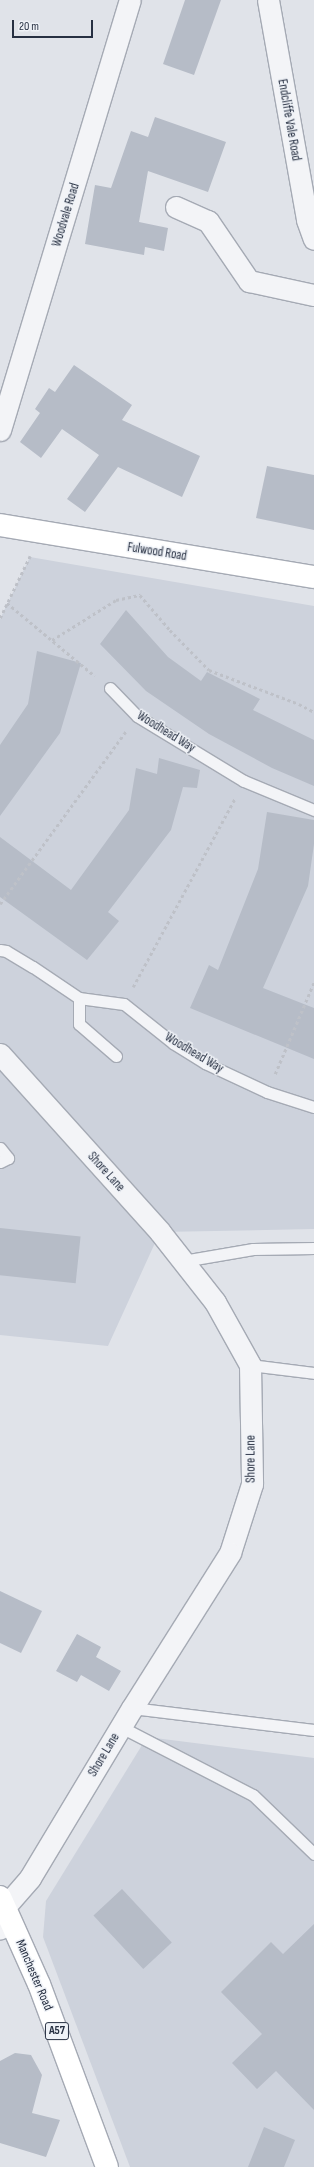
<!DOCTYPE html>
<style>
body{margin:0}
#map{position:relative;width:314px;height:2167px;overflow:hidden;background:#e0e3e9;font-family:"Sofia Sans Condensed",sans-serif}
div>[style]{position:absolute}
.built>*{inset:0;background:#cdd2dc}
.building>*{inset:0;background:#b6bcc7;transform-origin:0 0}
.path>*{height:2.5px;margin-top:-1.25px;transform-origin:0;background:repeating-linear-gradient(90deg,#bec1c8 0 3px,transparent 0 6px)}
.roads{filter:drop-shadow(1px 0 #a5aab4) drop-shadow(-1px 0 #a5aab4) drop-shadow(0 1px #a5aab4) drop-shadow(0 -1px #a5aab4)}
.lane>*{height:11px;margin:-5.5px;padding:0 5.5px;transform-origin:5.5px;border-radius:5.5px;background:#f3f4f7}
.street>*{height:21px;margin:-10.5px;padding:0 10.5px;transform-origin:10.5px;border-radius:10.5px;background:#f3f4f7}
.secondary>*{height:22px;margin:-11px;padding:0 11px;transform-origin:11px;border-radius:11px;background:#fff}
.primary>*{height:22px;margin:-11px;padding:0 11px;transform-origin:11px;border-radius:11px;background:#fff}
span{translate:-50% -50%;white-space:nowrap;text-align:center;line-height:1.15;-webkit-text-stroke:3px #eff2f7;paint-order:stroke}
.shield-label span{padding:1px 3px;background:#eff2f7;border:1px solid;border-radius:3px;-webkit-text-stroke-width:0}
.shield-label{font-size:12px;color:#273042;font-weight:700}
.street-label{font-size:13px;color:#273042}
.scale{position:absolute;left:12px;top:20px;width:81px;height:18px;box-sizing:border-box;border:2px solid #273042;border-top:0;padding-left:5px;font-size:12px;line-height:14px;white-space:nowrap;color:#273042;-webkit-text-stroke:3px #eff2f7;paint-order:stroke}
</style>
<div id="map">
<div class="built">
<i style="clip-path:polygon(30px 557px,314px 606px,314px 1229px,160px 1232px,108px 1346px,0 1335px,0 619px)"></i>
<i style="clip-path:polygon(147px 1737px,314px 1758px,314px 2167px,130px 2167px,43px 1937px,46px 1901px)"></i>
</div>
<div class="building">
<i style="clip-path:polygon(185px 0,221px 0,194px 75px,163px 64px)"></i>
<i style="clip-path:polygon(155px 117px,226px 142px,208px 192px,148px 171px,139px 222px,168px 228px,164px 251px,145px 247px,144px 255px,85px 244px,95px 185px,111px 188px,131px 131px,148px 137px)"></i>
<i style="clip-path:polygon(74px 365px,132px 405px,122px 420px,200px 456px,182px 497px,118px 467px,85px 512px,67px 499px,99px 455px,62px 429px,41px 458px,20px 442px,40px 413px,35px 409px,49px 388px,55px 392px)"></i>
<i style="clip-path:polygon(267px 466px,314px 475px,314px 530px,256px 518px)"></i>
<i style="clip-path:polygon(126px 610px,168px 657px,201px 681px,207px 672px,260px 699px,253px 710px,314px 740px,314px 786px,272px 768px,209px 734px,146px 691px,100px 644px)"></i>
<i style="clip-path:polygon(37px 651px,81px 663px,60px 733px,0 816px,0 745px,28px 704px)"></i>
<i style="clip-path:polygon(159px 758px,200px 770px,197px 788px,183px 787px,171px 830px,108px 912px,119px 921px,87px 960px,0 897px,0 837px,71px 890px,129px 810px,136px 768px,157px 774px)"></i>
<i style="clip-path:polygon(267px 812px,314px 820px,314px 844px,308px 886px,263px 988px,314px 1008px,314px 1059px,190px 1008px,209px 965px,218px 970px,258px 869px)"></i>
<i style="left:0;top:1228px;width:81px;height:47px;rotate:6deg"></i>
<i style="clip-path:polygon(0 1591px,42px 1611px,21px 1653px,0 1643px)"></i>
<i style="clip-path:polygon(77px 1634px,101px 1647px,96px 1657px,121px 1671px,109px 1691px,81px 1675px,77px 1682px,56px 1671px)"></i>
<i style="left:122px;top:1889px;width:73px;height:39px;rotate:47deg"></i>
<i style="clip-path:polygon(314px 1924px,314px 2110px,276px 2071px,257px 2089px,232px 2063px,262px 2034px,221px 1992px,271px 1942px,283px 1954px)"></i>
<i style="clip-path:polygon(15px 2053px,31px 2055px,42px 2075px,32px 2113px,60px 2120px,46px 2157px,0 2143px,0 2061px)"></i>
<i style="clip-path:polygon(264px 2127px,295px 2140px,284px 2167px,248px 2167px)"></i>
</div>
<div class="path">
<i style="left:7px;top:603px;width:114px;rotate:39.7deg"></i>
<i style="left:0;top:618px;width:69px;rotate:-64.2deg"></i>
<i style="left:52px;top:640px;width:75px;rotate:-32deg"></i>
<i style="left:116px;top:600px;width:25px;rotate:-12deg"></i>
<i style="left:140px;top:595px;width:46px;rotate:49.4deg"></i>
<i style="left:170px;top:630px;width:56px;rotate:45.7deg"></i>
<i style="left:209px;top:670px;width:96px;rotate:20.7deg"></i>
<i style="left:299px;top:704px;width:17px;rotate:28deg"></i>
<i style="left:0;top:904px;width:214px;rotate:-53.9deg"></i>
<i style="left:133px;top:987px;width:215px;rotate:-61.6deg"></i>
<i style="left:275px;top:1074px;width:100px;rotate:-67deg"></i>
</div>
<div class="roads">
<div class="lane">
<i style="left:110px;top:688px;width:39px;rotate:46deg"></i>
<i style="left:137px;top:716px;width:125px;rotate:31.3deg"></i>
<i style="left:244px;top:781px;width:76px;rotate:22.5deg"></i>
<i style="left:0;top:950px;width:6px;rotate:9deg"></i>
<i style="left:6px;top:951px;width:31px;rotate:31deg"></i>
<i style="left:33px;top:967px;width:55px;rotate:34deg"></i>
<i style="left:79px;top:998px;width:45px;rotate:7.6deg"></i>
<i style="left:124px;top:1004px;width:63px;rotate:38.5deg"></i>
<i style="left:173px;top:1043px;width:38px;rotate:32deg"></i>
<i style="left:205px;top:1063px;width:68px;rotate:25.1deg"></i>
<i style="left:267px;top:1092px;width:49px;rotate:17.7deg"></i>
<i style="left:79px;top:998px;width:26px;rotate:90deg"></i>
<i style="left:79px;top:1024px;width:49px;rotate:40.9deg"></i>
<i style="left:0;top:1148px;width:13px;rotate:51deg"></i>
<i style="left:8px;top:1158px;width:9px;rotate:153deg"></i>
<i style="left:183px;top:1261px;width:71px;rotate:-9.7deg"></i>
<i style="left:253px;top:1249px;width:61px;rotate:-0.9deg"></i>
<i style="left:250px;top:1365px;width:64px;rotate:7.1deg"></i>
<i style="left:132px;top:1708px;width:183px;rotate:6.9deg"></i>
<i style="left:121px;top:1727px;width:148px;rotate:27.3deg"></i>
<i style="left:253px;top:1795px;width:85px;rotate:44deg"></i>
</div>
<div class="street">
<i style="left:268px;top:0;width:223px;rotate:79.9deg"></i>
<i style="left:307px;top:220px;width:20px;rotate:70deg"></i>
<i style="left:176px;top:207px;width:35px;rotate:24deg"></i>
<i style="left:208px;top:221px;width:73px;rotate:55.7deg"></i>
<i style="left:249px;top:281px;width:66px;rotate:12.2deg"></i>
<i style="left:0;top:430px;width:449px;rotate:-73.2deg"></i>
<i style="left:0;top:1054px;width:239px;rotate:48deg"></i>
<i style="left:160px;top:1232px;width:89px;rotate:51.8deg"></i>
<i style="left:215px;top:1302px;width:72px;rotate:60.9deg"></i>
<i style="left:250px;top:1365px;width:119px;rotate:89deg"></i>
<i style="left:252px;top:1484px;width:72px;rotate:107.7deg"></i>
<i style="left:230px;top:1553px;width:183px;rotate:122.3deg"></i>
<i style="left:132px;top:1708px;width:198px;rotate:121deg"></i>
<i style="left:30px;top:1878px;width:38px;rotate:131deg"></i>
<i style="left:5px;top:1907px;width:22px;rotate:103deg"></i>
</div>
<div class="secondary">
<i style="left:0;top:525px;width:318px;rotate:9.4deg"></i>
</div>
<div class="primary">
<i style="left:0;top:1897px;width:95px;rotate:65.9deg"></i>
<i style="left:39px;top:1984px;width:195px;rotate:69.6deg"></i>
</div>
</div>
<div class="shield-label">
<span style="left:57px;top:2031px">A57</span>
</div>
<div class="street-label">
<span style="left:289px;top:120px;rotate:80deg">Endcliffe Vale Road</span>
<span style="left:66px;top:215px;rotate:-73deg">Woodvale Road</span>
<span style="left:157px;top:552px;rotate:9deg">Fulwood Road</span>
<span style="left:166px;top:732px;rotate:32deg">Woodhead Way</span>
<span style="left:194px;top:1053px;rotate:31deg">Woodhead Way</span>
<span style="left:106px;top:1172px;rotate:48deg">Shore Lane</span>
<span style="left:251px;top:1459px;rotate:-90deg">Shore Lane</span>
<span style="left:104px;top:1755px;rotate:-59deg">Shore Lane</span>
<span style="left:34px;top:1975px;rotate:67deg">Manchester Road</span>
</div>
<div class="scale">20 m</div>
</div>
